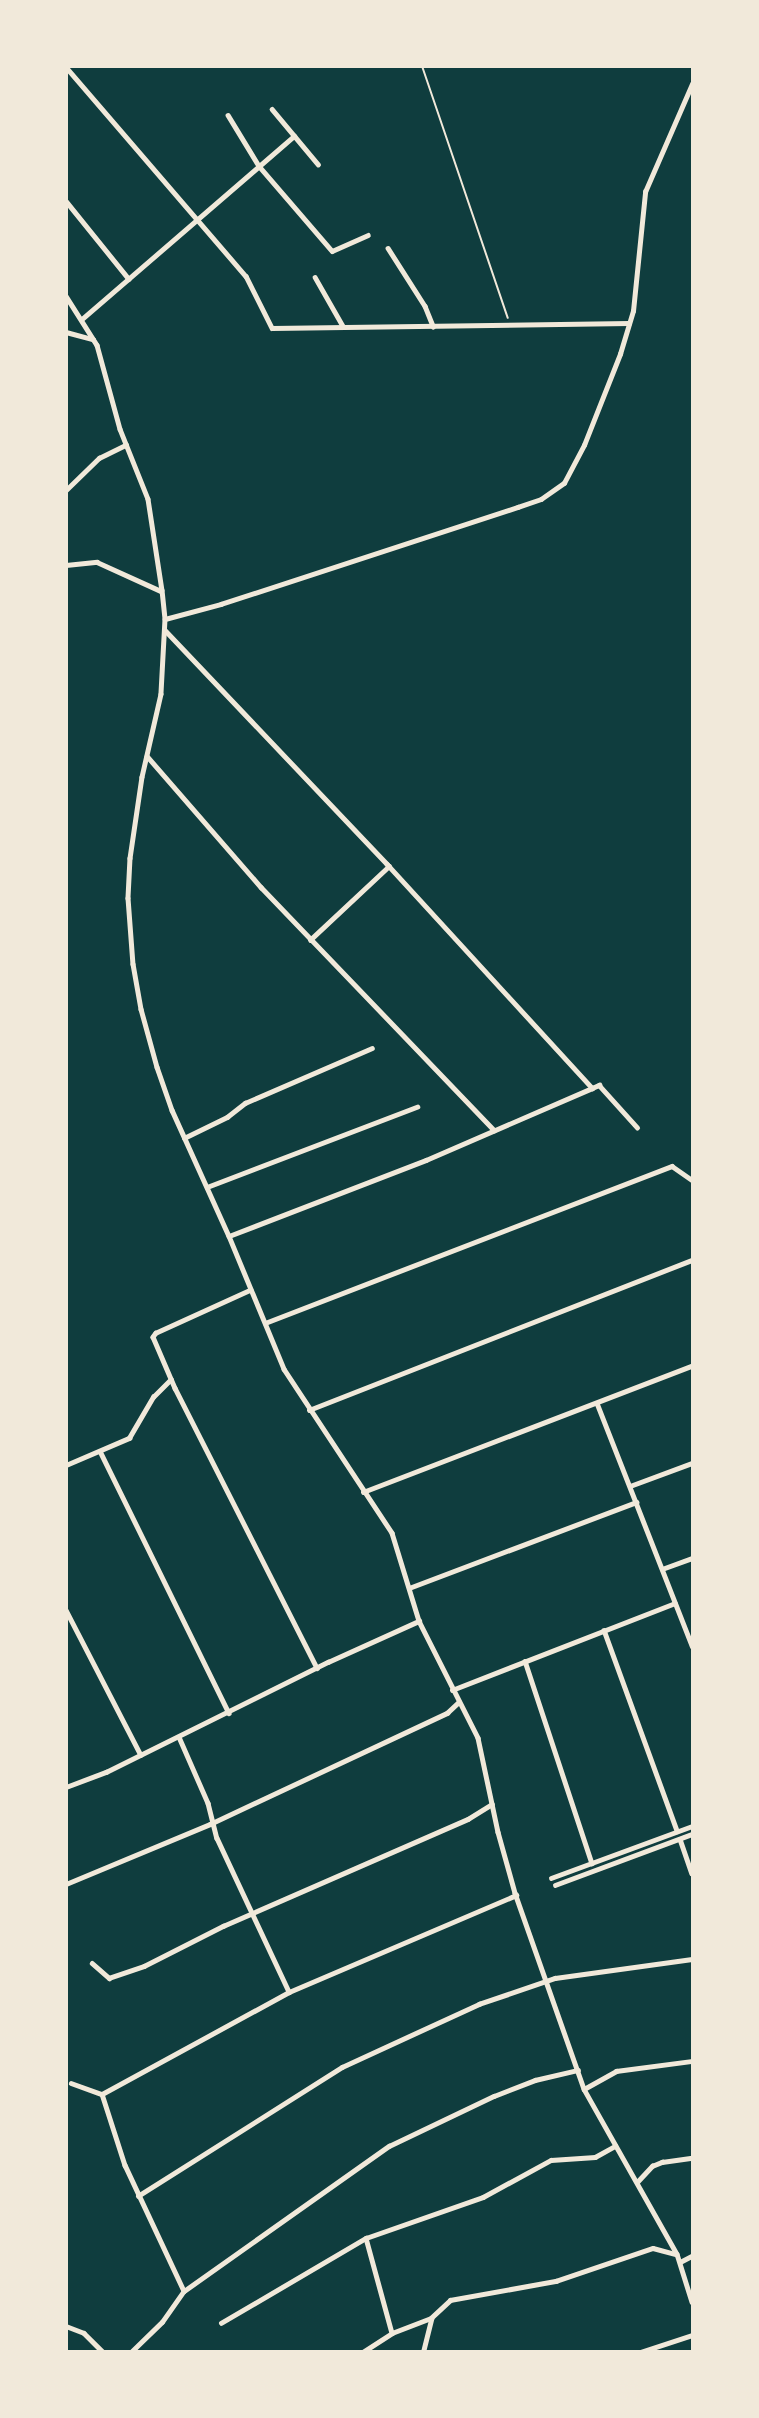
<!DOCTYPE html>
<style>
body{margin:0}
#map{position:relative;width:759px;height:2418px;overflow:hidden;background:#0f3d3e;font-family:"PT Serif",serif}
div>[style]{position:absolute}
.path>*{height:2px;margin:-1px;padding:0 1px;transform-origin:1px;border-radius:1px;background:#f1e9da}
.minor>*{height:4.5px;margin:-2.25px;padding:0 2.25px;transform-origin:2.25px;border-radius:2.25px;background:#f1e9da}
span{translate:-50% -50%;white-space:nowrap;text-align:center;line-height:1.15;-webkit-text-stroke:5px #f1e9da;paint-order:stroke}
.frame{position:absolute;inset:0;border:68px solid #f1e9da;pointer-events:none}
</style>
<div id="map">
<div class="path">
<i style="left:422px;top:66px;width:266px;rotate:71.2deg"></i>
</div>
<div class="minor">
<i style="left:66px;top:67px;width:276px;rotate:49.3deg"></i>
<i style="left:246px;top:276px;width:58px;rotate:63.4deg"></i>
<i style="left:272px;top:328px;width:357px;rotate:-0.8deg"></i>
<i style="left:272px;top:109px;width:72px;rotate:50.1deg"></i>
<i style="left:228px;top:115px;width:60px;rotate:58.7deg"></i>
<i style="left:259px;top:166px;width:112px;rotate:49.3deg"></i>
<i style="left:332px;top:251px;width:39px;rotate:-24deg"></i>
<i style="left:66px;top:201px;width:100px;rotate:51.1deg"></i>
<i style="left:388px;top:248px;width:69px;rotate:57.5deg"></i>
<i style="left:425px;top:306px;width:22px;rotate:68deg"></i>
<i style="left:315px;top:277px;width:56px;rotate:60.3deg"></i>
<i style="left:66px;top:296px;width:58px;rotate:57.7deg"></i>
<i style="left:97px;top:345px;width:87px;rotate:74.7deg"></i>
<i style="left:120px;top:429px;width:75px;rotate:68.2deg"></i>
<i style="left:148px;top:499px;width:92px;rotate:81.3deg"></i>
<i style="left:162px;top:590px;width:29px;rotate:84deg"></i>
<i style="left:165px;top:619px;width:75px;rotate:93.1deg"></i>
<i style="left:161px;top:694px;width:85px;rotate:102.9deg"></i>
<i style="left:142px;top:777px;width:82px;rotate:98.4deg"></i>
<i style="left:130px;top:858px;width:40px;rotate:92.9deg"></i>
<i style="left:128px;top:898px;width:66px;rotate:85.7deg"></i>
<i style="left:133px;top:964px;width:46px;rotate:79.9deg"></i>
<i style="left:141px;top:1009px;width:60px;rotate:74.6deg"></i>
<i style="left:157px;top:1067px;width:46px;rotate:70.8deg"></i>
<i style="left:172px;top:1110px;width:138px;rotate:65.7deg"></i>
<i style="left:229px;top:1236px;width:144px;rotate:67.5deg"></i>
<i style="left:284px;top:1369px;width:196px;rotate:56.6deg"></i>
<i style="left:392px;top:1533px;width:92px;rotate:72.9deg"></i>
<i style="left:419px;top:1621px;width:131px;rotate:63.2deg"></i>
<i style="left:478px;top:1738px;width:96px;rotate:78deg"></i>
<i style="left:498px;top:1832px;width:63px;rotate:74.4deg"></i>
<i style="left:515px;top:1893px;width:208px;rotate:70.6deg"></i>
<i style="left:584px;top:2089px;width:189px;rotate:60.6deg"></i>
<i style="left:677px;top:2254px;width:50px;rotate:72.6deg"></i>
<i style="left:82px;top:319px;width:280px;rotate:-40.8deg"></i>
<i style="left:66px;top:332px;width:28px;rotate:15deg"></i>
<i style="left:66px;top:490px;width:46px;rotate:-44.1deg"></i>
<i style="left:99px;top:458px;width:30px;rotate:-26deg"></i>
<i style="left:66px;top:565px;width:31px;rotate:-6deg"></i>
<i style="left:97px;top:562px;width:70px;rotate:24.4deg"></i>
<i style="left:165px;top:619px;width:58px;rotate:-15deg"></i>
<i style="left:221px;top:604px;width:312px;rotate:-18.1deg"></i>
<i style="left:518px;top:507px;width:24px;rotate:-19deg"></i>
<i style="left:541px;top:499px;width:28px;rotate:-35deg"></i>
<i style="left:564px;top:483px;width:43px;rotate:-62.2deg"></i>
<i style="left:584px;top:445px;width:98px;rotate:-68.4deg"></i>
<i style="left:620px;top:354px;width:45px;rotate:-73.2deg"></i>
<i style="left:633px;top:311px;width:120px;rotate:-84.2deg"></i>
<i style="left:645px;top:192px;width:118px;rotate:-66.5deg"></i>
<i style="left:165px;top:630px;width:323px;rotate:46.5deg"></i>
<i style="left:387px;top:864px;width:304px;rotate:47.5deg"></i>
<i style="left:592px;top:1088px;width:8px;rotate:-23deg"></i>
<i style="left:599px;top:1085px;width:57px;rotate:47.9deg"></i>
<i style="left:147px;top:756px;width:174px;rotate:49deg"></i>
<i style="left:261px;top:887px;width:337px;rotate:46.2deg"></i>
<i style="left:310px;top:940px;width:108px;rotate:-43.1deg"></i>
<i style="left:184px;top:1138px;width:48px;rotate:-26deg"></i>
<i style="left:227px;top:1117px;width:23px;rotate:-38deg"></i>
<i style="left:245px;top:1103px;width:138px;rotate:-23.4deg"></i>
<i style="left:207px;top:1187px;width:225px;rotate:-20.9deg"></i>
<i style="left:229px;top:1236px;width:211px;rotate:-21.1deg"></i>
<i style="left:426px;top:1160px;width:181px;rotate:-23.4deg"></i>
<i style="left:251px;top:1290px;width:104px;rotate:155.6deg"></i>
<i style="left:156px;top:1333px;width:5px;rotate:127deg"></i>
<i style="left:153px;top:1337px;width:56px;rotate:66.7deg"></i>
<i style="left:175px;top:1388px;width:314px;rotate:63.1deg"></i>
<i style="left:265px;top:1323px;width:436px;rotate:-21.1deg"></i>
<i style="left:672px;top:1166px;width:24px;rotate:35deg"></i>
<i style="left:597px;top:1403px;width:261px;rotate:68.6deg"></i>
<i style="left:309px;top:1410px;width:411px;rotate:-21.4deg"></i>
<i style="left:100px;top:1451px;width:292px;rotate:63.8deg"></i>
<i style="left:66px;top:1465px;width:69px;rotate:-23.2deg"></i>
<i style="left:129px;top:1438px;width:48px;rotate:-59.7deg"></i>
<i style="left:153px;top:1397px;width:25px;rotate:-45deg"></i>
<i style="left:630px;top:1486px;width:66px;rotate:-20.4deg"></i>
<i style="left:363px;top:1492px;width:352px;rotate:-21deg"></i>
<i style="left:662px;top:1569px;width:32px;rotate:-20deg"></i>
<i style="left:409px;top:1588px;width:243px;rotate:-20.7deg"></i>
<i style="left:66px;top:1610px;width:163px;rotate:62.7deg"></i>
<i style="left:604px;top:1630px;width:214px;rotate:70deg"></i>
<i style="left:525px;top:1661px;width:213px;rotate:71.7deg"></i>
<i style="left:452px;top:1690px;width:239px;rotate:-21.3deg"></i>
<i style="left:179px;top:1737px;width:72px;rotate:66.3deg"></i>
<i style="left:208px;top:1803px;width:36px;rotate:76deg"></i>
<i style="left:217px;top:1838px;width:170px;rotate:64.9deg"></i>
<i style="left:66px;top:1787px;width:43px;rotate:-20.6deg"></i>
<i style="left:106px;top:1772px;width:248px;rotate:-26.4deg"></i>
<i style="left:328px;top:1662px;width:100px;rotate:-24.3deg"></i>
<i style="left:680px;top:1839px;width:36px;rotate:71deg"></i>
<i style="left:551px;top:1878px;width:150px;rotate:-20.2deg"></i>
<i style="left:66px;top:1884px;width:156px;rotate:-22.6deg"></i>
<i style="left:210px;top:1824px;width:262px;rotate:-25.1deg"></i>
<i style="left:447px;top:1713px;width:16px;rotate:-43deg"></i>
<i style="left:555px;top:1885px;width:146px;rotate:-20.4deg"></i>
<i style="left:92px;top:1963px;width:23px;rotate:41deg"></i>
<i style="left:109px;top:1978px;width:37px;rotate:-19deg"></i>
<i style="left:144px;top:1966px;width:89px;rotate:-26.9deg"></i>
<i style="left:223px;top:1926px;width:267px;rotate:-23.6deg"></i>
<i style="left:468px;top:1819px;width:28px;rotate:-32deg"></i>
<i style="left:71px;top:2083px;width:33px;rotate:20deg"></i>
<i style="left:584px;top:2089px;width:37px;rotate:-29deg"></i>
<i style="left:616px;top:2071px;width:77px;rotate:-7.5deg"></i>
<i style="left:102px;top:2094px;width:213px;rotate:-28.6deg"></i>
<i style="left:289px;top:1992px;width:247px;rotate:-23.1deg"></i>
<i style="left:102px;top:2094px;width:75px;rotate:72.1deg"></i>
<i style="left:125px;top:2165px;width:139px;rotate:64.9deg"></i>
<i style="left:638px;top:2181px;width:21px;rotate:-47deg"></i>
<i style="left:652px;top:2166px;width:11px;rotate:-22deg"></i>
<i style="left:662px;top:2162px;width:30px;rotate:-8deg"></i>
<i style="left:138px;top:2196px;width:241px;rotate:-32.3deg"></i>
<i style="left:342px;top:2067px;width:151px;rotate:-24.7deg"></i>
<i style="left:479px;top:2004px;width:80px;rotate:-18.9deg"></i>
<i style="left:555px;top:1978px;width:138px;rotate:-7.9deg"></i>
<i style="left:366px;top:2238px;width:98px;rotate:74.7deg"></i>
<i style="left:680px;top:2262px;width:13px;rotate:-27deg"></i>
<i style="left:184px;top:2291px;width:251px;rotate:-35.3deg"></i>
<i style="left:389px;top:2146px;width:116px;rotate:-25.5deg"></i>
<i style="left:494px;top:2096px;width:44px;rotate:-21.3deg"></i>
<i style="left:535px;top:2080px;width:44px;rotate:-13.1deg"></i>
<i style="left:221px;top:2323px;width:168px;rotate:-30.4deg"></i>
<i style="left:366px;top:2238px;width:124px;rotate:-19.3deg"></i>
<i style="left:483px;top:2197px;width:77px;rotate:-28.6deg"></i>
<i style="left:551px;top:2160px;width:44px;rotate:-3.9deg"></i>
<i style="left:595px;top:2157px;width:23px;rotate:-29deg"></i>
<i style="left:66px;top:2326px;width:19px;rotate:21deg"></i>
<i style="left:84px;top:2333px;width:27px;rotate:45deg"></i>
<i style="left:131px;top:2352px;width:43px;rotate:-44.1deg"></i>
<i style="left:162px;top:2322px;width:38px;rotate:-55deg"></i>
<i style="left:363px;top:2352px;width:35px;rotate:-33deg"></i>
<i style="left:392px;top:2333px;width:42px;rotate:-21deg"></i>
<i style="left:431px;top:2318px;width:26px;rotate:-43deg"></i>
<i style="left:450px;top:2300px;width:108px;rotate:-10.2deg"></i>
<i style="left:556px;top:2281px;width:102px;rotate:-18.8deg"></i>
<i style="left:653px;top:2248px;width:24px;rotate:15deg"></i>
<i style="left:423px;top:2352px;width:34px;rotate:-76deg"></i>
<i style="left:641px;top:2352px;width:54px;rotate:-18.4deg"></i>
</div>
<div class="frame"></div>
</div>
